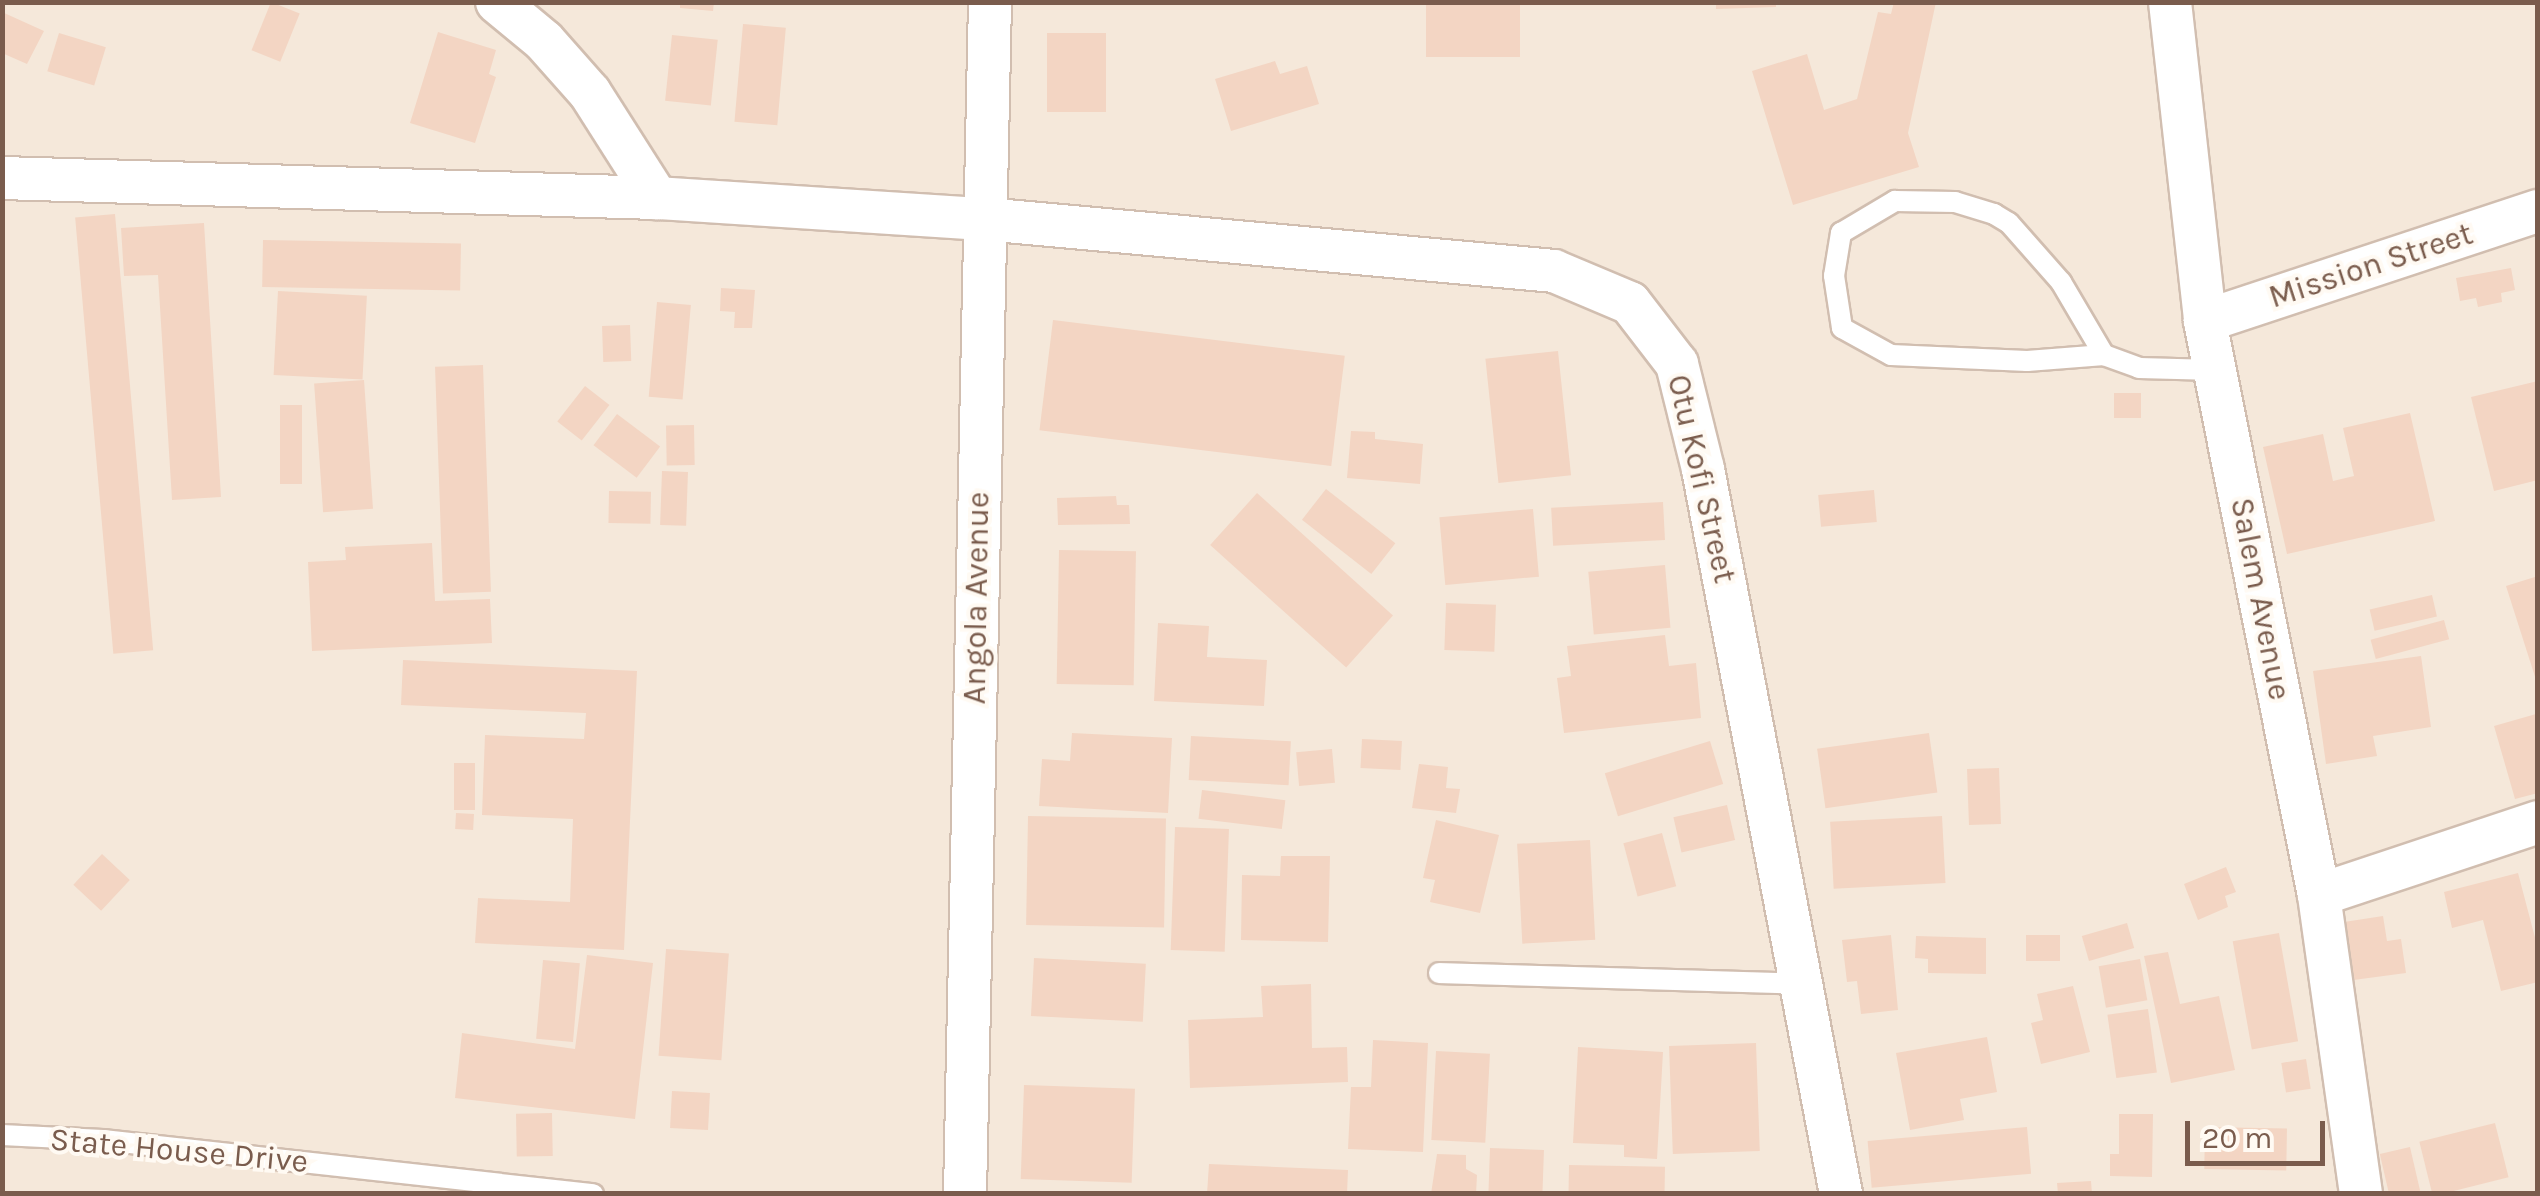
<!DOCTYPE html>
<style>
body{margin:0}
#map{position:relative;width:2540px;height:1196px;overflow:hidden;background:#fdf6ec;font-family:Karla,sans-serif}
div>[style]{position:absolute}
.residential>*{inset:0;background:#f5e8da;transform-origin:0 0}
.building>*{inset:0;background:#f3d5c3;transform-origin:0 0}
.roads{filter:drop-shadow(2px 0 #d1beb0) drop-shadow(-2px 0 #d1beb0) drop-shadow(0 2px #d1beb0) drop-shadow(0 -2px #d1beb0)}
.service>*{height:20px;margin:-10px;padding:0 10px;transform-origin:10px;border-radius:10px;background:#fff}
.minor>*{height:42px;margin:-21px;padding:0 21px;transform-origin:21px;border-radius:21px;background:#fff}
span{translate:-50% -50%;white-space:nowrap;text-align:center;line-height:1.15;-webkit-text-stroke:8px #fffaf3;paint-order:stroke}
.street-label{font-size:32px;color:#7a5c4d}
.frame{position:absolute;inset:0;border:5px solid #7a5c4d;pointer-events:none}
.scale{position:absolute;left:2185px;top:1121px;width:140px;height:45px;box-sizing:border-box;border:5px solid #7a5c4d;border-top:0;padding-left:12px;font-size:30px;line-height:35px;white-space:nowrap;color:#7a5c4d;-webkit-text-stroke:8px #fffaf3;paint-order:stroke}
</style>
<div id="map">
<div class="residential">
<i style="left:3px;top:3px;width:2534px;height:1190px"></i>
</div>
<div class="building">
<i style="left:271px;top:2px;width:31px;height:52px;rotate:22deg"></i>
<i style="clip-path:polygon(680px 2px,714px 2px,713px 11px,680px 8px)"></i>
<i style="left:1426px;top:2px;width:94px;height:55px"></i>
<i style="clip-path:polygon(1716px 2px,1776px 2px,1776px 7px,1716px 9px)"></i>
<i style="clip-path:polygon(1894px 2px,1936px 2px,1908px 133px,1919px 167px,1793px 205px,1752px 71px,1807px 54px,1824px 110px,1857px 99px,1878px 12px,1891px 14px)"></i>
<i style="clip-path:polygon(2px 12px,44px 31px,27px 64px,2px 53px)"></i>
<i style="left:743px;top:24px;width:43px;height:98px;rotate:5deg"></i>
<i style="clip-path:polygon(438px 32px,496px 50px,489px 74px,496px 77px,475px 143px,410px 123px)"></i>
<i style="left:59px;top:33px;width:49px;height:40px;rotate:17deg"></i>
<i style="left:1047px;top:33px;width:59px;height:79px"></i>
<i style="left:672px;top:35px;width:46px;height:66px;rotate:6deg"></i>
<i style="clip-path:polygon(1275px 61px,1280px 74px,1307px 66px,1319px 104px,1231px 131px,1215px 79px)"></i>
<i style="left:115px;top:214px;width:438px;height:40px;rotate:85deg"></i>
<i style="clip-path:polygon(204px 223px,221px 497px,172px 500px,158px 275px,124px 276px,121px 228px)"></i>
<i style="left:263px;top:240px;width:198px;height:47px;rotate:1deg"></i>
<i style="clip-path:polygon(2511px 268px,2515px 290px,2501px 293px,2502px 302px,2478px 307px,2476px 298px,2460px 301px,2456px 278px)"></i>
<i style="clip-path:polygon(721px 288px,755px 290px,752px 328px,734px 328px,735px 312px,720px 311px)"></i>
<i style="left:278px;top:291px;width:89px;height:84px;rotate:3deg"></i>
<i style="left:657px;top:302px;width:34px;height:95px;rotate:5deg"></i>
<i style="left:1053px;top:320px;width:294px;height:111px;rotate:7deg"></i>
<i style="left:630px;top:325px;width:36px;height:28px;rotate:88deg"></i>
<i style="left:1558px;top:351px;width:125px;height:73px;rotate:84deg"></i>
<i style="left:483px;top:365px;width:227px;height:48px;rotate:88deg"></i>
<i style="left:364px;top:380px;width:129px;height:50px;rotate:86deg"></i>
<i style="clip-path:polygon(2538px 381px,2538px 480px,2494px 491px,2471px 397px)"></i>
<i style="left:585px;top:386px;width:31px;height:45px;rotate:38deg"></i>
<i style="left:2114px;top:393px;width:27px;height:25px"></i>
<i style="left:280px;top:405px;width:22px;height:79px"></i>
<i style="clip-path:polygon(2410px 413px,2435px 521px,2287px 554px,2263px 447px,2323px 434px,2333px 481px,2354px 476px,2343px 428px)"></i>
<i style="left:617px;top:414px;width:54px;height:39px;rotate:37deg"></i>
<i style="left:694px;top:425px;width:40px;height:28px;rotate:89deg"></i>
<i style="clip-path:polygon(1351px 431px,1375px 432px,1375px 439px,1423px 444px,1420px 484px,1347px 478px)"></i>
<i style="left:662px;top:471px;width:26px;height:54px;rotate:2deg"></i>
<i style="left:1326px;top:489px;width:88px;height:39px;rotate:38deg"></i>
<i style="left:1874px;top:490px;width:32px;height:56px;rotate:85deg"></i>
<i style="left:609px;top:491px;width:42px;height:32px;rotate:1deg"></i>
<i style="left:1257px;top:493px;width:183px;height:70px;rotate:42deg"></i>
<i style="clip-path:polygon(1116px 496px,1117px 505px,1129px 505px,1130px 524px,1058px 525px,1057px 498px)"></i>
<i style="left:1663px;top:502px;width:38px;height:112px;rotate:87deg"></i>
<i style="left:1533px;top:509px;width:68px;height:94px;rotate:85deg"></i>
<i style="clip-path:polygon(432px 543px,435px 601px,490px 599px,492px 643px,312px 651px,308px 562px,346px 560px,345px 547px)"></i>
<i style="left:1059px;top:550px;width:77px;height:134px;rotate:1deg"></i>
<i style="left:1665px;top:565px;width:63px;height:77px;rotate:85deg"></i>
<i style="clip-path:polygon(2538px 576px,2538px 683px,2537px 683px,2506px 586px)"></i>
<i style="left:2432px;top:595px;width:22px;height:64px;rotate:77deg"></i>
<i style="left:1446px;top:603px;width:50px;height:47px;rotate:2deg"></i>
<i style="left:2444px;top:620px;width:20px;height:76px;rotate:75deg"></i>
<i style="clip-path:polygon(1158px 623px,1209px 626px,1207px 657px,1267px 660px,1264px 706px,1154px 701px)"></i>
<i style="clip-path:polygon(1665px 635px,1669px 666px,1696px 663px,1701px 718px,1564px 733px,1557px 678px,1571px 676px,1567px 646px)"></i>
<i style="clip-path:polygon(2421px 656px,2431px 727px,2373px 736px,2377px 756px,2326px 764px,2313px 671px)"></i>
<i style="clip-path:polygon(403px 660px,637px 671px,624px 950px,475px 943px,478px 898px,570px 902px,573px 819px,482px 815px,485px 735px,584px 739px,586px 713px,401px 705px)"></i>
<i style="clip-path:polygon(2536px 714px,2538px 793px,2515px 799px,2494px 726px)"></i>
<i style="clip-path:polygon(1072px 733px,1172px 738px,1168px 813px,1039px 806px,1042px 759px,1070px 761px)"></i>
<i style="left:1929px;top:733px;width:60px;height:113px;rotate:82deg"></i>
<i style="left:1191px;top:736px;width:100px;height:44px;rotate:3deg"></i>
<i style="left:1362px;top:739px;width:40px;height:29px;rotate:3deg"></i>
<i style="left:1710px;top:741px;width:45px;height:110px;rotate:73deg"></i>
<i style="left:1332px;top:749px;width:34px;height:36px;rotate:85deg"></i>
<i style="left:454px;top:763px;width:21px;height:47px"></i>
<i style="clip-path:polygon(1419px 764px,1448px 767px,1446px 788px,1460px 789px,1456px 813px,1412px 808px)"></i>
<i style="left:1999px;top:768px;width:56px;height:32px;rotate:88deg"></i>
<i style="left:1202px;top:790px;width:84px;height:29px;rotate:7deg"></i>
<i style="left:1727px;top:805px;width:36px;height:55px;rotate:77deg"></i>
<i style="left:456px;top:813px;width:18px;height:16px;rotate:3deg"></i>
<i style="left:1028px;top:816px;width:138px;height:109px;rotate:1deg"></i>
<i style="left:1942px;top:816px;width:67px;height:112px;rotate:87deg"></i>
<i style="clip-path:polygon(1436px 820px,1499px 835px,1480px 913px,1430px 902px,1435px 880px,1423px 878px)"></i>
<i style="left:1175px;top:827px;width:54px;height:123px;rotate:2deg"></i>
<i style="left:1662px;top:833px;width:55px;height:40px;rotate:75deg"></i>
<i style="left:1590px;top:840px;width:100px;height:73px;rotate:87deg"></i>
<i style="left:102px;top:854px;width:38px;height:42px;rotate:43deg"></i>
<i style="clip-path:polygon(1281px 856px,1330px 856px,1328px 942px,1241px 940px,1242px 875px,1280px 876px)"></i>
<i style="clip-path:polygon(2226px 867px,2236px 892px,2225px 896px,2228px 907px,2198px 920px,2184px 884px)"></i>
<i style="clip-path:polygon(2518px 873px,2538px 949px,2538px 982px,2501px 991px,2483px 920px,2452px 928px,2444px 892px)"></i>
<i style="clip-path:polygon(2383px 916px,2387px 941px,2401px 939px,2406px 973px,2346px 981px,2344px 922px)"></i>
<i style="left:2127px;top:923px;width:26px;height:47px;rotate:74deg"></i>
<i style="left:2279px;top:933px;width:110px;height:47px;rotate:80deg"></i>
<i style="clip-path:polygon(1891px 935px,1898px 1010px,1861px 1014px,1857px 981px,1847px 982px,1842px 940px)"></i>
<i style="left:2026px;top:935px;width:34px;height:26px"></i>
<i style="clip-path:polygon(1916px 936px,1986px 938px,1986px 974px,1928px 973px,1928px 959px,1915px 958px)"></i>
<i style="left:666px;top:949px;width:63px;height:107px;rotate:4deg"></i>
<i style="clip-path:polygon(2168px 952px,2180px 1004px,2219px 996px,2235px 1070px,2171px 1083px,2144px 956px)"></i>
<i style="clip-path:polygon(587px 955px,653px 963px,635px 1119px,455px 1098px,462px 1033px,575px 1049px)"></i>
<i style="left:1034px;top:958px;width:112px;height:58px;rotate:3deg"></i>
<i style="left:2140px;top:959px;width:42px;height:42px;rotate:80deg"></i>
<i style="left:543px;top:960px;width:37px;height:79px;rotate:5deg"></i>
<i style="clip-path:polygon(1311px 984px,1312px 1048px,1347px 1047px,1348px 1082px,1190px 1088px,1188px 1020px,1263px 1017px,1261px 986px)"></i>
<i style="clip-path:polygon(2073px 986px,2090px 1052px,2041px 1064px,2031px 1023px,2043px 1020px,2037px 994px)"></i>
<i style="left:2148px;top:1009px;width:64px;height:41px;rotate:82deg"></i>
<i style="clip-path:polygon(1987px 1037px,1997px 1092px,1960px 1099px,1964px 1120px,1910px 1130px,1896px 1053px)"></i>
<i style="clip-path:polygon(1373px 1040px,1428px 1043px,1423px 1152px,1348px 1149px,1351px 1087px,1371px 1087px)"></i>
<i style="left:1756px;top:1043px;width:108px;height:87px;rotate:88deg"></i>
<i style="clip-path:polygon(1578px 1047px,1663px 1052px,1657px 1159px,1624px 1157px,1624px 1145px,1573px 1143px)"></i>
<i style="left:1436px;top:1051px;width:54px;height:89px;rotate:3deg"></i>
<i style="left:2306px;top:1059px;width:30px;height:25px;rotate:81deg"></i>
<i style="left:1024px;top:1085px;width:111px;height:94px;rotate:2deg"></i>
<i style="left:672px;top:1091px;width:38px;height:37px;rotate:3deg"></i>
<i style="left:552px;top:1113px;width:43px;height:36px;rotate:89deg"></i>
<i style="clip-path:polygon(2119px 1114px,2153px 1114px,2152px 1177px,2110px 1176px,2110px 1154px,2119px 1154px)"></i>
<i style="left:2495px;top:1123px;width:56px;height:78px;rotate:76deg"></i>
<i style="left:2027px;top:1127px;width:47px;height:160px;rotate:85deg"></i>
<i style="left:2205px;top:1127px;width:82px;height:42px;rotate:1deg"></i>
<i style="left:2410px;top:1147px;width:45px;height:31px;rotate:77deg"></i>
<i style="left:1490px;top:1148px;width:54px;height:46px;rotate:2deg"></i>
<i style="clip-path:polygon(1437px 1154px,1466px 1155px,1466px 1169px,1477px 1175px,1476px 1194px,1431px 1194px)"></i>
<i style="clip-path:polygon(1209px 1164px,1348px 1170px,1347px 1194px,1207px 1194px)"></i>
<i style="left:1569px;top:1165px;width:96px;height:29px;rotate:1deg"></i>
<i style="clip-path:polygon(2091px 1181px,2092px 1194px,2058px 1194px,2057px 1183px)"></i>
</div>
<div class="roads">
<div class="service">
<i style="left:2104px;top:355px;width:77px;rotate:175.5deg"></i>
<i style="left:2027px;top:361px;width:136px;rotate:-177.5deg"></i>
<i style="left:1891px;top:355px;width:56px;rotate:-151.1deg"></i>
<i style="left:1842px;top:328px;width:53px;rotate:-98.7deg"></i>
<i style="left:1834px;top:276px;width:44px;rotate:-80.8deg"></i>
<i style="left:1841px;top:233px;width:63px;rotate:-30.7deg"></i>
<i style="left:1895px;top:201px;width:60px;rotate:1deg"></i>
<i style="left:1955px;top:202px;width:41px;rotate:17.1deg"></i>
<i style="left:1994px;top:214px;width:17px;rotate:31deg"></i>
<i style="left:2009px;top:223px;width:79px;rotate:48.6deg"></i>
<i style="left:2061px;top:282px;width:85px;rotate:59.5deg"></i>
<i style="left:2104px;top:355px;width:37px;rotate:20deg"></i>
<i style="left:2139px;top:368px;width:76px;rotate:1.5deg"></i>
<i style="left:1439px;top:973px;width:362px;rotate:1.7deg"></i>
<i style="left:2px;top:1135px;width:101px;rotate:2.8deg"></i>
<i style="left:103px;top:1140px;width:493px;rotate:6.3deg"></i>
</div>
<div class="minor">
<i style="left:497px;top:2px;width:61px;rotate:39.7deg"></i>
<i style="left:544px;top:41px;width:69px;rotate:48.5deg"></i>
<i style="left:590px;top:93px;width:125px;rotate:57.5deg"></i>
<i style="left:2170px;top:2px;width:321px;rotate:83.7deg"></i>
<i style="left:2205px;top:321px;width:585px;rotate:78.77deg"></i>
<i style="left:2319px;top:895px;width:302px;rotate:82deg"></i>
<i style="left:2px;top:178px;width:655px;rotate:1.75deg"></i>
<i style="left:657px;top:198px;width:329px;rotate:3.7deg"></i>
<i style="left:985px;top:219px;width:571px;rotate:5.22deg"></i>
<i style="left:1554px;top:271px;width:82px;rotate:22.8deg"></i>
<i style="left:1630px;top:303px;width:77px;rotate:52.4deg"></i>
<i style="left:1677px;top:364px;width:108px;rotate:76.1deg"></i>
<i style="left:1703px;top:469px;width:738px;rotate:79.22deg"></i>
<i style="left:2205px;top:321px;width:351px;rotate:-18.3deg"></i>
<i style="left:2319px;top:895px;width:231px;rotate:-18.4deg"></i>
<i style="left:965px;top:1194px;width:1192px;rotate:-88.8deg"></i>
</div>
</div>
<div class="street-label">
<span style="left:2371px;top:266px;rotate:-18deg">Mission Street</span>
<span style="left:1701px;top:479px;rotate:77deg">Otu Kofi Street</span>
<span style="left:977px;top:598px;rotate:-89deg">Angola Avenue</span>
<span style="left:2260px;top:599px;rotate:79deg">Salem Avenue</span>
<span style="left:179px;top:1151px;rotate:5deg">State House Drive</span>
</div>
<div class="frame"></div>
<div class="scale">20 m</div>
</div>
